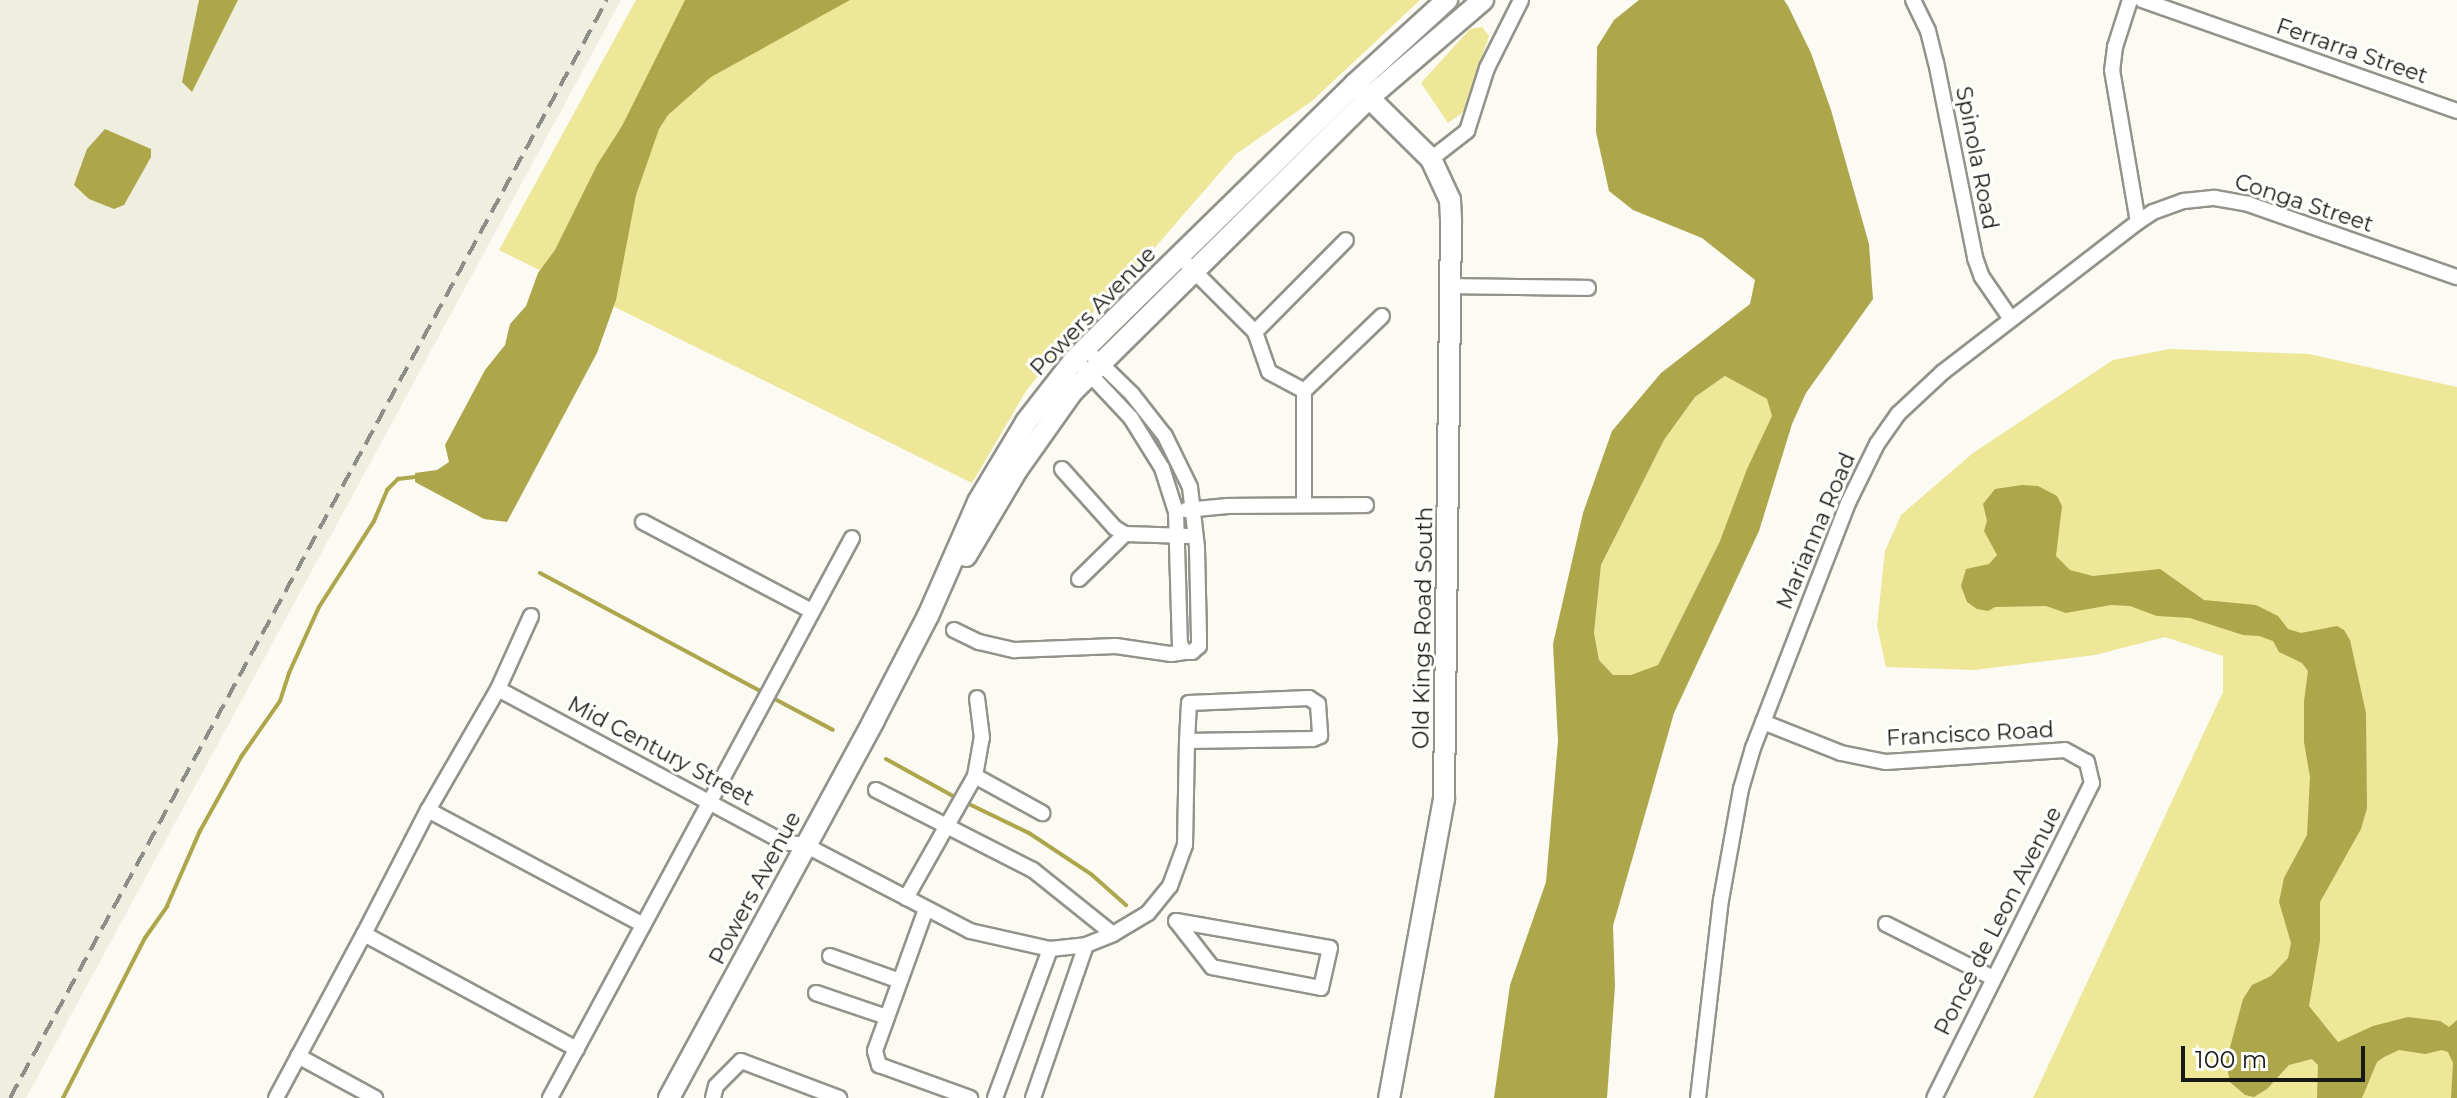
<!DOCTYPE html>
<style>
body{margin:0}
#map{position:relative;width:2457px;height:1098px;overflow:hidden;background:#fbfaf3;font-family:Montserrat,sans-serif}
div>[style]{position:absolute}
.built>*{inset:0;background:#efeedf}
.green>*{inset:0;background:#ede797}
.water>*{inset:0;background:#ada64b}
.stream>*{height:4px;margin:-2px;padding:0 2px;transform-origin:2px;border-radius:2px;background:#ada64b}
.roads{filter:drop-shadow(2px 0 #93938c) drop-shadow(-2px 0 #93938c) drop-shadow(0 2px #93938c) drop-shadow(0 -2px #93938c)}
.street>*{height:14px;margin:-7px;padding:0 7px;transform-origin:7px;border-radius:7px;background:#fff}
.secondary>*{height:20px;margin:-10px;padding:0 10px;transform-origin:10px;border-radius:10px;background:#fff}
.rail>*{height:4px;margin-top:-2px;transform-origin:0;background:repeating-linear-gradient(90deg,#8e8e89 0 16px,transparent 0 24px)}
span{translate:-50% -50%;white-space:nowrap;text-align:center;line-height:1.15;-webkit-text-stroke:6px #fffffe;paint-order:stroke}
.street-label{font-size:22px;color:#181815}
.scale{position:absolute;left:2181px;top:1046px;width:184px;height:36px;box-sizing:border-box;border:4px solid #181815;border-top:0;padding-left:10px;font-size:24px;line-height:28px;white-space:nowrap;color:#181815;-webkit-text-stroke:6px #fffffe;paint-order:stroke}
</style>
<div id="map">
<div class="built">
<i style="clip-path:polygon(0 0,621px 0,26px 1098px,0 1098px)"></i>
</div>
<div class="green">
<i style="clip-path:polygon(636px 0,1420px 0,1312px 101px,1236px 154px,1151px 252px,1064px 343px,1026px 391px,972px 483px,499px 250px)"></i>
<i style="clip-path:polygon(1482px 27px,1489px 36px,1463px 112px,1448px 123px,1421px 83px,1470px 29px)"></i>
<i style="clip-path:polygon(2170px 349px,2309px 354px,2457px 387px,2457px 1098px,2033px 1098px,2223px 692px,2223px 656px,2165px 637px,2095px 655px,1974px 670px,1886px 667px,1877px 626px,1885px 551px,1901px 515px,1973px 453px,2113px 360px)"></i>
<i style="clip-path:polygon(1725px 376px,1767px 399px,1773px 416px,1720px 541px,1658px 665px,1631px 676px,1613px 675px,1599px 660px,1594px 633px,1601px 565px,1664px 440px,1695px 397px)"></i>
</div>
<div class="water">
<i style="clip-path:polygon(199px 0,238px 0,192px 92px,182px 82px)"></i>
<i style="clip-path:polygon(685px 0,850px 0,711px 77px,668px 115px,659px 129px,636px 195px,616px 300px,597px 353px,507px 522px,484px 519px,415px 482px,415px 473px,437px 470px,449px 462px,445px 445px,485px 370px,505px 345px,510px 324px,526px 306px,538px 273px,555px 250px,597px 165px,622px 126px)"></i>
<i style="clip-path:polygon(evenodd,1639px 0,1784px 0,1788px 6px,1811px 53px,1831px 110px,1869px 244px,1873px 299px,1806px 393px,1792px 424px,1759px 531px,1674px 713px,1613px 926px,1615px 986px,1607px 1098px,1494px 1098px,1510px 985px,1546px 882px,1558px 741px,1553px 644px,1583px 513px,1612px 431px,1661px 373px,1750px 304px,1755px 280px,1702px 238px,1633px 210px,1609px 191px,1596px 132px,1597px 47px,1614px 20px,1639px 0,1725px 376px,1767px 399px,1772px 416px,1747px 469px,1720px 541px,1658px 665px,1631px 675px,1613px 675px,1599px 660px,1594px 633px,1601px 565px,1664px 440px,1695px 397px,1725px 376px)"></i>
<i style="clip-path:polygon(105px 129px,151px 149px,151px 157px,124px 205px,114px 209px,89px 199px,74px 185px,87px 149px)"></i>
<i style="clip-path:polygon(2022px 485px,2038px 486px,2057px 496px,2062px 506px,2056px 556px,2070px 570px,2093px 576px,2160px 569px,2204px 600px,2256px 605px,2278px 616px,2288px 629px,2301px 633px,2337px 626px,2344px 630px,2350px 640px,2366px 713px,2367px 808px,2361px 829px,2320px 902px,2320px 941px,2309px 1006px,2338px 1042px,2373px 1026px,2408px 1017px,2440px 1021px,2449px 1027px,2457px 1020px,2457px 1098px,2451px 1098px,2453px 1063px,2448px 1052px,2442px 1050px,2425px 1054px,2399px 1050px,2384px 1057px,2377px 1062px,2362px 1098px,2317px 1098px,2318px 1065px,2312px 1059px,2289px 1065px,2267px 1089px,2254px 1097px,2245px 1095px,2230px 1082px,2226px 1062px,2243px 999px,2252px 985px,2271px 976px,2288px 958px,2291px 943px,2279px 902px,2284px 878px,2307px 835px,2310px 777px,2304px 742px,2304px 701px,2308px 671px,2302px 663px,2279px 652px,2273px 641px,2259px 636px,2243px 635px,2190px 618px,2157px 616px,2130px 606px,2111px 605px,2066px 613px,2046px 606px,1995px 607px,1988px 611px,1977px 609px,1967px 602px,1961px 586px,1966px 569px,1989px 564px,1997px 555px,1984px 531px,1987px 521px,1983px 504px,1995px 489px)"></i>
</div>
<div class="stream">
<i style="left:540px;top:573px;width:254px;rotate:28.2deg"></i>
<i style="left:771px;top:697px;width:70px;rotate:28deg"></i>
<i style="left:886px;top:759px;width:77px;rotate:28.9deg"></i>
<i style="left:971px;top:805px;width:64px;rotate:25.8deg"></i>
<i style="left:1029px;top:833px;width:74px;rotate:33.5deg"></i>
<i style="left:1091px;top:874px;width:47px;rotate:41.5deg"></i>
<i style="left:63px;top:1098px;width:180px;rotate:-62.9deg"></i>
<i style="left:145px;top:938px;width:39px;rotate:-55deg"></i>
<i style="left:167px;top:906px;width:82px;rotate:-66.3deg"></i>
<i style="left:200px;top:831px;width:85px;rotate:-61deg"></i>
<i style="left:241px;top:757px;width:68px;rotate:-55.1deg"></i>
<i style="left:280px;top:701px;width:29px;rotate:-72deg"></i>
<i style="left:289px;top:673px;width:72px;rotate:-65.6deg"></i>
<i style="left:319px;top:607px;width:102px;rotate:-57.4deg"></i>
<i style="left:374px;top:521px;width:34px;rotate:-67deg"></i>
<i style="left:387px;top:490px;width:16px;rotate:-45deg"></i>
<i style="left:398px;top:479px;width:17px;rotate:-7deg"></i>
</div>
<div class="roads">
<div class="street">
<i style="left:1913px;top:0;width:34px;rotate:64deg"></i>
<i style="left:1928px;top:31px;width:32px;rotate:76deg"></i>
<i style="left:1936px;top:62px;width:200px;rotate:78.7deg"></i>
<i style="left:1975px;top:258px;width:20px;rotate:70deg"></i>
<i style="left:1982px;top:277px;width:51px;rotate:55.4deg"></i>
<i style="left:2130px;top:0;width:49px;rotate:107.7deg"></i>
<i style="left:2115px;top:47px;width:23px;rotate:97deg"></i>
<i style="left:2112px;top:70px;width:154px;rotate:80.3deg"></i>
<i style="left:2142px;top:0;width:334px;rotate:19.4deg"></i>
<i style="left:1431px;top:159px;width:46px;rotate:-37.9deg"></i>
<i style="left:1467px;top:131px;width:66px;rotate:-72.4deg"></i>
<i style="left:1487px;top:68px;width:76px;rotate:-63.4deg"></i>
<i style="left:1188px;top:265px;width:95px;rotate:45deg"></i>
<i style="left:1255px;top:332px;width:42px;rotate:70.7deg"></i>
<i style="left:1269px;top:372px;width:40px;rotate:28deg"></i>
<i style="left:1304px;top:391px;width:114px;rotate:90deg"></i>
<i style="left:1449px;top:286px;width:139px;rotate:0.8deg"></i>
<i style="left:1255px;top:332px;width:129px;rotate:-45.3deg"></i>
<i style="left:1084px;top:368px;width:69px;rotate:46.8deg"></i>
<i style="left:1131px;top:418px;width:59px;rotate:58.2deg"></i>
<i style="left:1162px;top:468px;width:46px;rotate:72.3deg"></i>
<i style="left:1176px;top:512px;width:132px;rotate:88.3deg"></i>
<i style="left:1180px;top:644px;width:9px;rotate:58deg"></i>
<i style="left:1185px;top:652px;width:7px"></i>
<i style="left:1192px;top:652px;width:9px;rotate:-41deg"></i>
<i style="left:1199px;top:646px;width:9px;rotate:-90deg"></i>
<i style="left:1199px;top:637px;width:90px;rotate:-91.3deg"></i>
<i style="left:1197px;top:547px;width:60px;rotate:-96.7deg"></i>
<i style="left:1190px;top:487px;width:57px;rotate:-116.1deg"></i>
<i style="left:1165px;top:436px;width:53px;rotate:-128.2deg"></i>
<i style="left:1132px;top:394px;width:53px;rotate:-135.8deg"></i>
<i style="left:1304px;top:391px;width:108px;rotate:-43.9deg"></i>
<i style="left:1062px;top:469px;width:79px;rotate:48.1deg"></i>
<i style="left:1115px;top:528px;width:12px;rotate:31deg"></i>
<i style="left:1125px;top:534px;width:63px;rotate:1.8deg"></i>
<i style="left:1186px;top:510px;width:42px;rotate:-5.4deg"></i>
<i style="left:1228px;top:506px;width:138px;rotate:-0.4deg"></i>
<i style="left:643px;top:522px;width:191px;rotate:27.8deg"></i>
<i style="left:1079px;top:579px;width:64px;rotate:-44.4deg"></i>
<i style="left:531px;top:616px;width:80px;rotate:114.3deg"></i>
<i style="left:498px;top:689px;width:140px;rotate:120deg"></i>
<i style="left:428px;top:810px;width:244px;rotate:28.1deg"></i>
<i style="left:954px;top:630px;width:28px;rotate:26deg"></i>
<i style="left:979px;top:642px;width:37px;rotate:13deg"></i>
<i style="left:1015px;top:650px;width:101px;rotate:-2.3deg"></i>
<i style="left:1116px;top:646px;width:56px;rotate:8.3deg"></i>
<i style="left:1171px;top:654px;width:14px;rotate:-8deg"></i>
<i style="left:498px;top:689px;width:323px;rotate:28.2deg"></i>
<i style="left:783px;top:842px;width:22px;rotate:8deg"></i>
<i style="left:805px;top:845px;width:186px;rotate:27.5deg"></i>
<i style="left:970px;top:931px;width:82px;rotate:12.7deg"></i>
<i style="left:1050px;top:949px;width:36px;rotate:-6deg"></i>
<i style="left:1086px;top:945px;width:29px;rotate:-22deg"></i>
<i style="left:1113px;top:934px;width:41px;rotate:-31deg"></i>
<i style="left:1148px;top:913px;width:35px;rotate:-51deg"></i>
<i style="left:1170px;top:886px;width:44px;rotate:-69.9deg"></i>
<i style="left:1185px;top:845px;width:104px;rotate:-88.9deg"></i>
<i style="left:1187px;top:741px;width:38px;rotate:-87deg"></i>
<i style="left:1189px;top:703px;width:120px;rotate:-2.4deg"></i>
<i style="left:1309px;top:698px;width:11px;rotate:34deg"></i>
<i style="left:1318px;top:704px;width:32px;rotate:86deg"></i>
<i style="left:1320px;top:736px;width:8px;rotate:157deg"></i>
<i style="left:1313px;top:739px;width:126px;rotate:179.1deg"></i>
<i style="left:1763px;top:722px;width:84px;rotate:21.7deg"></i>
<i style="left:1841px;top:753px;width:46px;rotate:11.3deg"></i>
<i style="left:1886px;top:762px;width:179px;rotate:-3.8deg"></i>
<i style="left:2065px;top:750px;width:25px;rotate:29deg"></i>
<i style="left:2087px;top:762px;width:22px;rotate:77deg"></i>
<i style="left:2092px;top:783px;width:352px;rotate:116.6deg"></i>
<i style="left:975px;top:776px;width:77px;rotate:28.9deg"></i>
<i style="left:876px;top:790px;width:176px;rotate:27deg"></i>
<i style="left:1033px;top:870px;width:102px;rotate:38.7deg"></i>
<i style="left:428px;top:810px;width:140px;rotate:117.3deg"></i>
<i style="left:364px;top:934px;width:242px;rotate:28.4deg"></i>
<i style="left:906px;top:898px;width:140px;rotate:-60.5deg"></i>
<i style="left:975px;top:776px;width:39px;rotate:-80deg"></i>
<i style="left:982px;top:738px;width:40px;rotate:-97.1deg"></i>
<i style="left:926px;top:909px;width:151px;rotate:109.8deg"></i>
<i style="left:875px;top:1051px;width:15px;rotate:74deg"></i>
<i style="left:879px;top:1065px;width:97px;rotate:19.9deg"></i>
<i style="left:1176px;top:921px;width:156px;rotate:9.9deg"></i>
<i style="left:1330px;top:948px;width:41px;rotate:102.7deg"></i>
<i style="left:1321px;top:988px;width:111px;rotate:-169.1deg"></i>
<i style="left:1212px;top:967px;width:58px;rotate:-128deg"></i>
<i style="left:1886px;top:924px;width:120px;rotate:26.8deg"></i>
<i style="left:830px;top:956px;width:74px;rotate:19.7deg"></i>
<i style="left:816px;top:993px;width:75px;rotate:18.7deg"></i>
<i style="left:298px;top:1056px;width:88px;rotate:28.6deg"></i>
<i style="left:276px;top:1098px;width:186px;rotate:-61.8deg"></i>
<i style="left:550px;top:1098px;width:636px;rotate:-61.66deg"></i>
<i style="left:713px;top:1098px;width:12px;rotate:-76deg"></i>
<i style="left:716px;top:1086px;width:35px;rotate:-45deg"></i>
<i style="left:741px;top:1061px;width:105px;rotate:20.7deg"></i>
<i style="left:995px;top:1098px;width:159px;rotate:-69.7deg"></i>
<i style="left:1033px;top:1098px;width:162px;rotate:-70.9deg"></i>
<i style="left:1698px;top:1098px;width:199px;rotate:-83.4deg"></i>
<i style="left:1721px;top:900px;width:113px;rotate:-79.8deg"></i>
<i style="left:1741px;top:789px;width:43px;rotate:-73.7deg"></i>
<i style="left:1753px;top:748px;width:263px;rotate:-68.8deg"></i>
<i style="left:1848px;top:503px;width:66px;rotate:-63.8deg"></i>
<i style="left:1877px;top:444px;width:37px;rotate:-55deg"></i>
<i style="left:1898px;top:414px;width:62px;rotate:-43deg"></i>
<i style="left:1943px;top:372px;width:246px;rotate:-37.6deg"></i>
<i style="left:2138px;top:222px;width:18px;rotate:-34deg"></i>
<i style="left:2153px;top:212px;width:33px;rotate:-20deg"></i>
<i style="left:2184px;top:201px;width:31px;rotate:-6deg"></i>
<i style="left:2215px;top:198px;width:34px;rotate:10deg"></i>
<i style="left:2248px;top:204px;width:221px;rotate:19.3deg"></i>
</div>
<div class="secondary">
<i style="left:1355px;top:84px;width:107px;rotate:44.6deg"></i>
<i style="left:1431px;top:159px;width:45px;rotate:65.1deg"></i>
<i style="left:1450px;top:200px;width:22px;rotate:87deg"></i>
<i style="left:1451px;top:222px;width:577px;rotate:90.7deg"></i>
<i style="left:1444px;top:799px;width:304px;rotate:100.4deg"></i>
<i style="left:966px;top:556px;width:100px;rotate:-59.3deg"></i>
<i style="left:1017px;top:470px;width:97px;rotate:-54.7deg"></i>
<i style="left:1073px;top:391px;width:418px;rotate:-44.7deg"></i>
<i style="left:1370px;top:97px;width:149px;rotate:-40.6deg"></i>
<i style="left:669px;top:1098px;width:430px;rotate:-61.5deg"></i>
<i style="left:874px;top:720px;width:117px;rotate:-62.6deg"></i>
<i style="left:928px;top:616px;width:124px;rotate:-66.3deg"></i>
<i style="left:978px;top:502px;width:93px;rotate:-59deg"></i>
<i style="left:1026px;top:422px;width:80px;rotate:-52.1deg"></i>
<i style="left:1075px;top:359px;width:58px;rotate:-45deg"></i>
<i style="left:1116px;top:318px;width:334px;rotate:-44.4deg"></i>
<i style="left:1355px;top:84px;width:125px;rotate:-42.4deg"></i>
</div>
</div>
<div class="rail">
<i style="left:10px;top:1098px;width:1250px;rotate:-61.47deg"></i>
</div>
<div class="street-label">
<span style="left:2352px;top:51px;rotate:19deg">Ferrarra Street</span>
<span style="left:1977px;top:158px;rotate:79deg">Spinola Road</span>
<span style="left:2304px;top:203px;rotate:18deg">Conga Street</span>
<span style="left:1093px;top:311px;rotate:-46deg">Powers Avenue</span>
<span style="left:1816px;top:531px;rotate:-67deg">Marianna Road</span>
<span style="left:1423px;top:628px;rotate:-89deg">Old Kings Road South</span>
<span style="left:1970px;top:734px;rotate:-3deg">Francisco Road</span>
<span style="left:661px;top:751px;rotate:28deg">Mid Century Street</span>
<span style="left:755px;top:888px;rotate:-62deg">Powers Avenue</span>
<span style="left:1998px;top:921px;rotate:-63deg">Ponce de Leon Avenue</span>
</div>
<div class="scale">100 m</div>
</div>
